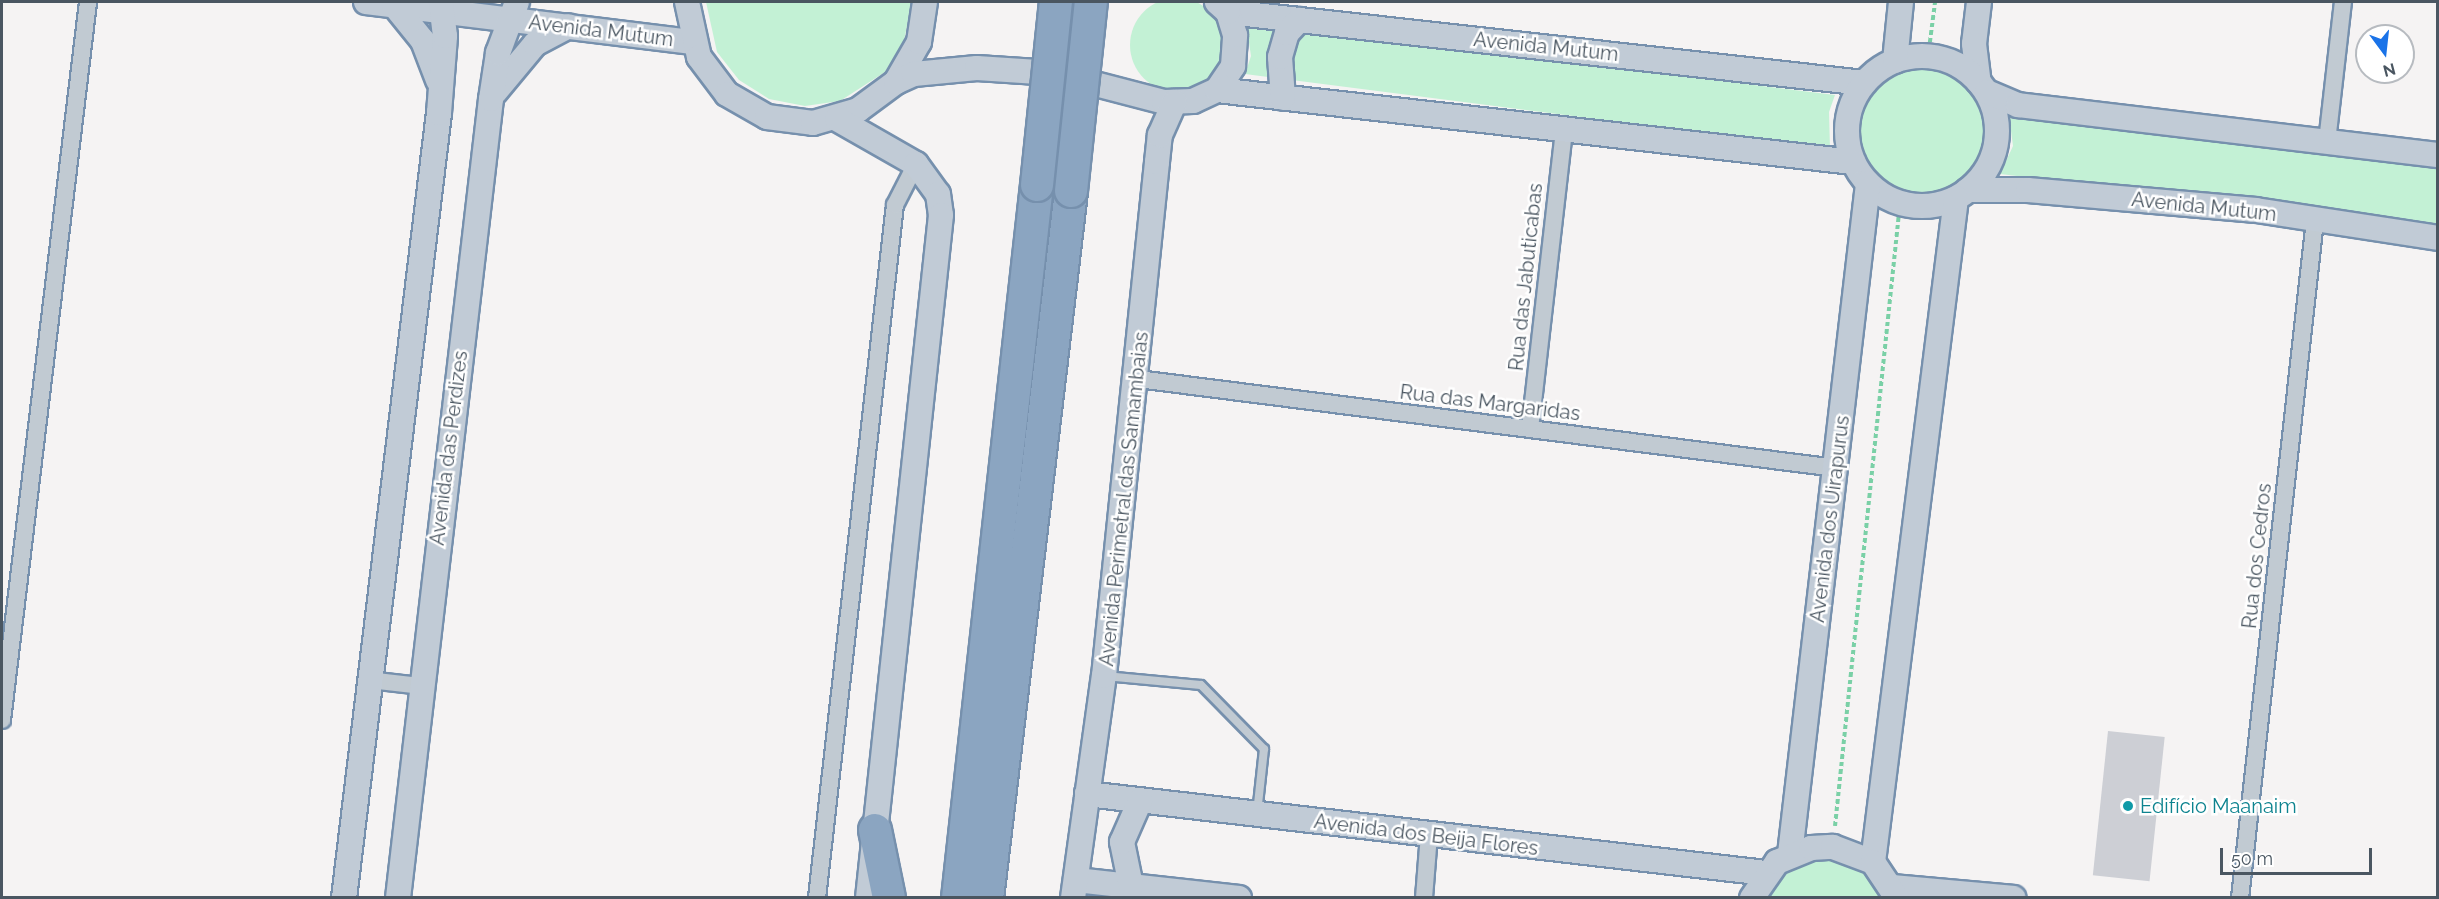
<!DOCTYPE html>
<meta charset="utf-8">
<style>
body{margin:0}
#map{position:relative;width:2439px;height:899px;overflow:hidden;background:#f5f3f3;font-family:Raleway,sans-serif}
div>[style]{position:absolute}
.green>*{inset:0;background:#c3f1d5}
.round{border-radius:50%}
.building>*{inset:0;background:#cdcfd5;transform-origin:0 0}
.path>*{height:4px;margin-top:-2px;transform-origin:0;background:repeating-linear-gradient(90deg,#7ad0a6 0 4.5px,transparent 0 7.5px)}
.roads{filter:drop-shadow(2px 0 #7690ad) drop-shadow(-2px 0 #7690ad) drop-shadow(0 2px #7690ad) drop-shadow(0 -2px #7690ad)}
.lane>*{height:8px;margin:-4px;padding:0 4px;transform-origin:4px;border-radius:4px;background:#c1cad2}
.street>*{height:16px;margin:-8px;padding:0 8px;transform-origin:8px;border-radius:8px;background:#c1cad2}
.secondary>*{height:24px;margin:-12px;padding:0 12px;transform-origin:12px;border-radius:12px;background:#c1cbd6}
.secondary>.ring{margin:-12px;padding:0;box-sizing:content-box;background:none;border:24px solid #c1cbd6;border-radius:50%}
.highway>*{height:32px;margin:-16px;padding:0 16px;transform-origin:16px;border-radius:16px;background:#8ba5c1}
.bridges{filter:drop-shadow(2px 0 #7690ad) drop-shadow(-2px 0 #7690ad) drop-shadow(0 2px #7690ad) drop-shadow(0 -2px #7690ad)}
.highway-bridge>*{height:32px;margin:-16px;padding:0 16px;transform-origin:16px;border-radius:16px;background:#8ba5c1}
.dots>*{width:16px;height:16px;translate:-50% -50%;box-sizing:border-box;border:3px solid #fff;border-radius:50%}
span{translate:-50% -50%;white-space:nowrap;text-align:center;line-height:1.15;-webkit-text-stroke:5px #fff;paint-order:stroke}
.street-label{font-size:20px;color:#4a5661}
.culture-label{font-size:20px;color:#0d838f}
.left{translate:0 -50%;text-align:left}
.frame{position:absolute;inset:0;border:3px solid #4a5661;pointer-events:none}
.north{position:absolute;left:2355px;top:24px;width:60px;height:60px;box-sizing:border-box;background:#fff;border:2px solid #b7bbc0;border-radius:50%;rotate:165deg;font-size:16px;font-weight:700;line-height:24px;text-align:center;color:#4a5661}
.north::after{content:'';display:block;margin:auto;width:21px;height:27px;background:#1a73e8;clip-path:polygon(50% 0,100% 100%,50% 72%,0 100%)}
.scale{position:absolute;left:2220px;top:848px;width:152px;height:27px;box-sizing:border-box;border:3px solid #4a5661;border-top:0;padding-left:8px;font-size:18px;line-height:21px;white-space:nowrap;color:#4a5661;-webkit-text-stroke:4px #fff;paint-order:stroke}
</style>
<div id="map">
<div class="green">
<i class="round" style="left:1130px;top:-2px;width:94px;height:94px"></i>
<i style="clip-path:polygon(706px 2px,910px 2px,911px 5px,904px 41px,885px 72px,840px 101px,805px 106px,769px 99px,739px 80px,717px 52px)"></i>
<i style="clip-path:polygon(1246px 22px,1835px 95px,1829px 112px,1830px 149px,1245px 74px,1251px 56px)"></i>
<i class="round" style="left:1858px;top:67px;width:128px;height:128px"></i>
<i style="clip-path:polygon(2009px 116px,2437px 166px,2437px 224px,2000px 174px,2013px 146px)"></i>
<i style="clip-path:polygon(1814px 854px,1865px 866px,1887px 898px,1763px 898px,1782px 869px)"></i>
</div>
<div class="building">
<i style="left:2108px;top:731px;width:57px;height:145px;rotate:6deg"></i>
</div>
<div class="path">
<i style="left:1928px;top:57px;width:55px;rotate:-82.7deg"></i>
<i style="left:1835px;top:826px;width:626px;rotate:-84.04deg"></i>
</div>
<div class="roads">
<div class="lane">
<i style="left:1105px;top:676px;width:96px;rotate:5.4deg"></i>
<i style="left:1201px;top:685px;width:90px;rotate:45.5deg"></i>
<i style="left:1264px;top:749px;width:64px;rotate:96.2deg"></i>
</div>
<div class="street">
<i style="left:2327px;top:142px;width:141px;rotate:-83.5deg"></i>
<i style="left:1138px;top:379px;width:704px;rotate:7.27deg"></i>
<i style="left:1530px;top:429px;width:301px;rotate:-83.5deg"></i>
<i style="left:369px;top:680px;width:52px;rotate:6.6deg"></i>
<i style="left:2px;top:720px;width:723px;rotate:-83.17deg"></i>
<i style="left:817px;top:898px;width:697px;rotate:-83.58deg"></i>
<i style="left:895px;top:205px;width:46px;rotate:-62.9deg"></i>
<i style="left:1424px;top:898px;width:63px;rotate:-85.5deg"></i>
<i style="left:2240px;top:898px;width:682px;rotate:-83.69deg"></i>
</div>
<div class="secondary">
<i style="left:366px;top:2px;width:329px;rotate:7deg"></i>
<i style="left:687px;top:2px;width:56px;rotate:77.7deg"></i>
<i style="left:699px;top:57px;width:46px;rotate:52.9deg"></i>
<i style="left:727px;top:94px;width:46px;rotate:29.9deg"></i>
<i style="left:767px;top:117px;width:46px;rotate:7.4deg"></i>
<i style="left:813px;top:123px;width:47px;rotate:-16.1deg"></i>
<i style="left:858px;top:110px;width:47px;rotate:-36.4deg"></i>
<i style="left:896px;top:82px;width:46px;rotate:-60.1deg"></i>
<i style="left:919px;top:42px;width:40px;rotate:-81.5deg"></i>
<i style="left:1979px;top:2px;width:42px;rotate:96.8deg"></i>
<i style="left:1974px;top:44px;width:38px;rotate:83deg"></i>
<i style="left:394px;top:5px;width:46px;rotate:51.1deg"></i>
<i style="left:423px;top:41px;width:42px;rotate:69deg"></i>
<i style="left:1228px;top:12px;width:640px;rotate:6.37deg"></i>
<i class="ring" style="left:1847px;top:56px;width:126px;height:126px"></i>
<i style="left:1895px;top:61px;width:59px;rotate:-84.2deg"></i>
<i style="left:896px;top:82px;width:20px;rotate:-24deg"></i>
<i style="left:914px;top:74px;width:63px;rotate:-5.4deg"></i>
<i style="left:977px;top:68px;width:76px;rotate:3.8deg"></i>
<i style="left:1053px;top:73px;width:115px;rotate:14.6deg"></i>
<i style="left:1164px;top:102px;width:29px;rotate:-2deg"></i>
<i style="left:1193px;top:101px;width:26px;rotate:-25deg"></i>
<i style="left:1217px;top:90px;width:29px;rotate:-56deg"></i>
<i style="left:1233px;top:66px;width:31px;rotate:-86deg"></i>
<i style="left:1235px;top:35px;width:24px;rotate:-107deg"></i>
<i style="left:1228px;top:12px;width:15px;rotate:-138deg"></i>
<i style="left:1217px;top:90px;width:640px;rotate:6.46deg"></i>
<i style="left:495px;top:92px;width:62px;rotate:-50.2deg"></i>
<i style="left:535px;top:44px;width:38px;rotate:-28deg"></i>
<i style="left:1987px;top:92px;width:34px;rotate:23deg"></i>
<i style="left:2018px;top:105px;width:423px;rotate:6.8deg"></i>
<i style="left:1283px;top:98px;width:41px;rotate:-94.2deg"></i>
<i style="left:1280px;top:57px;width:25px;rotate:-74deg"></i>
<i style="left:1287px;top:33px;width:18px;rotate:-47deg"></i>
<i style="left:837px;top:119px;width:91px;rotate:29.7deg"></i>
<i style="left:916px;top:164px;width:37px;rotate:54deg"></i>
<i style="left:938px;top:194px;width:21px;rotate:82deg"></i>
<i style="left:941px;top:215px;width:687px;rotate:96.1deg"></i>
<i style="left:1968px;top:190px;width:60px"></i>
<i style="left:2028px;top:190px;width:229px;rotate:5deg"></i>
<i style="left:2256px;top:210px;width:184px;rotate:8.7deg"></i>
<i style="left:1087px;top:794px;width:684px;rotate:6.64deg"></i>
<i style="left:1790px;top:854px;width:675px;rotate:-83.36deg"></i>
<i style="left:1873px;top:862px;width:669px;rotate:-82.87deg"></i>
<i style="left:1076px;top:880px;width:164px;rotate:6.3deg"></i>
<i style="left:1131px;top:886px;width:45px;rotate:-101.6deg"></i>
<i style="left:1122px;top:842px;width:45px;rotate:-66.3deg"></i>
<i style="left:1893px;top:887px;width:121px;rotate:5.2deg"></i>
<i style="left:344px;top:898px;width:791px;rotate:-83.1deg"></i>
<i style="left:439px;top:113px;width:77px;rotate:-85.5deg"></i>
<i style="left:445px;top:36px;width:34px;rotate:-97deg"></i>
<i style="left:398px;top:898px;width:804px;rotate:-83.36deg"></i>
<i style="left:491px;top:99px;width:47px;rotate:-81.3deg"></i>
<i style="left:498px;top:53px;width:54px;rotate:-69.6deg"></i>
<i style="left:1073px;top:898px;width:224px;rotate:-82.1deg"></i>
<i style="left:1104px;top:676px;width:517px;rotate:-84.11deg"></i>
<i style="left:1157px;top:162px;width:27px;rotate:-84deg"></i>
<i style="left:1160px;top:135px;width:36px;rotate:-66deg"></i>
<i style="left:1752px;top:898px;width:44px;rotate:-55.2deg"></i>
<i style="left:1777px;top:862px;width:37px;rotate:-22deg"></i>
<i style="left:1811px;top:848px;width:22px;rotate:-3deg"></i>
<i style="left:1833px;top:847px;width:43px;rotate:20.6deg"></i>
<i style="left:1873px;top:862px;width:43px;rotate:56.3deg"></i>
</div>
<div class="highway">
<i style="left:875px;top:830px;width:69px;rotate:78.4deg"></i>
<i style="left:958px;top:898px;width:717px;rotate:-83.68deg"></i>
<i style="left:987px;top:898px;width:712px;rotate:-83.22deg"></i>
</div>
</div>
<div class="bridges">
<div class="highway-bridge">
<i style="left:1037px;top:185px;width:184px;rotate:-84.1deg"></i>
<i style="left:1071px;top:191px;width:190px;rotate:-84deg"></i>
</div>
</div>
<div class="dots">
<i style="left:2128px;top:806px;background:#0f9aa8"></i>
</div>
<div class="street-label">
<span style="left:601px;top:31px;rotate:7deg">Avenida Mutum</span>
<span style="left:1546px;top:47px;rotate:6deg">Avenida Mutum</span>
<span style="left:2204px;top:207px;rotate:6deg">Avenida Mutum</span>
<span style="left:1526px;top:277px;rotate:-84deg">Rua das Jabuticabas</span>
<span style="left:1490px;top:403px;rotate:7deg">Rua das Margaridas</span>
<span style="left:449px;top:448px;rotate:-83deg">Avenida das Perdizes</span>
<span style="left:1124px;top:499px;rotate:-84deg">Avenida Perimetral das Samambaias</span>
<span style="left:1830px;top:519px;rotate:-83deg">Avenida dos Uirapurus</span>
<span style="left:2257px;top:556px;rotate:-84deg">Rua dos Cedros</span>
<span style="left:1426px;top:835px;rotate:7deg">Avenida dos Beija Flores</span>
</div>
<div class="culture-label">
<span class="left" style="left:2140px;top:806px">Edifício Maanaim</span>
</div>
<div class="frame"></div>
<div class="north">N</div>
<div class="scale">50 m</div>
</div>
